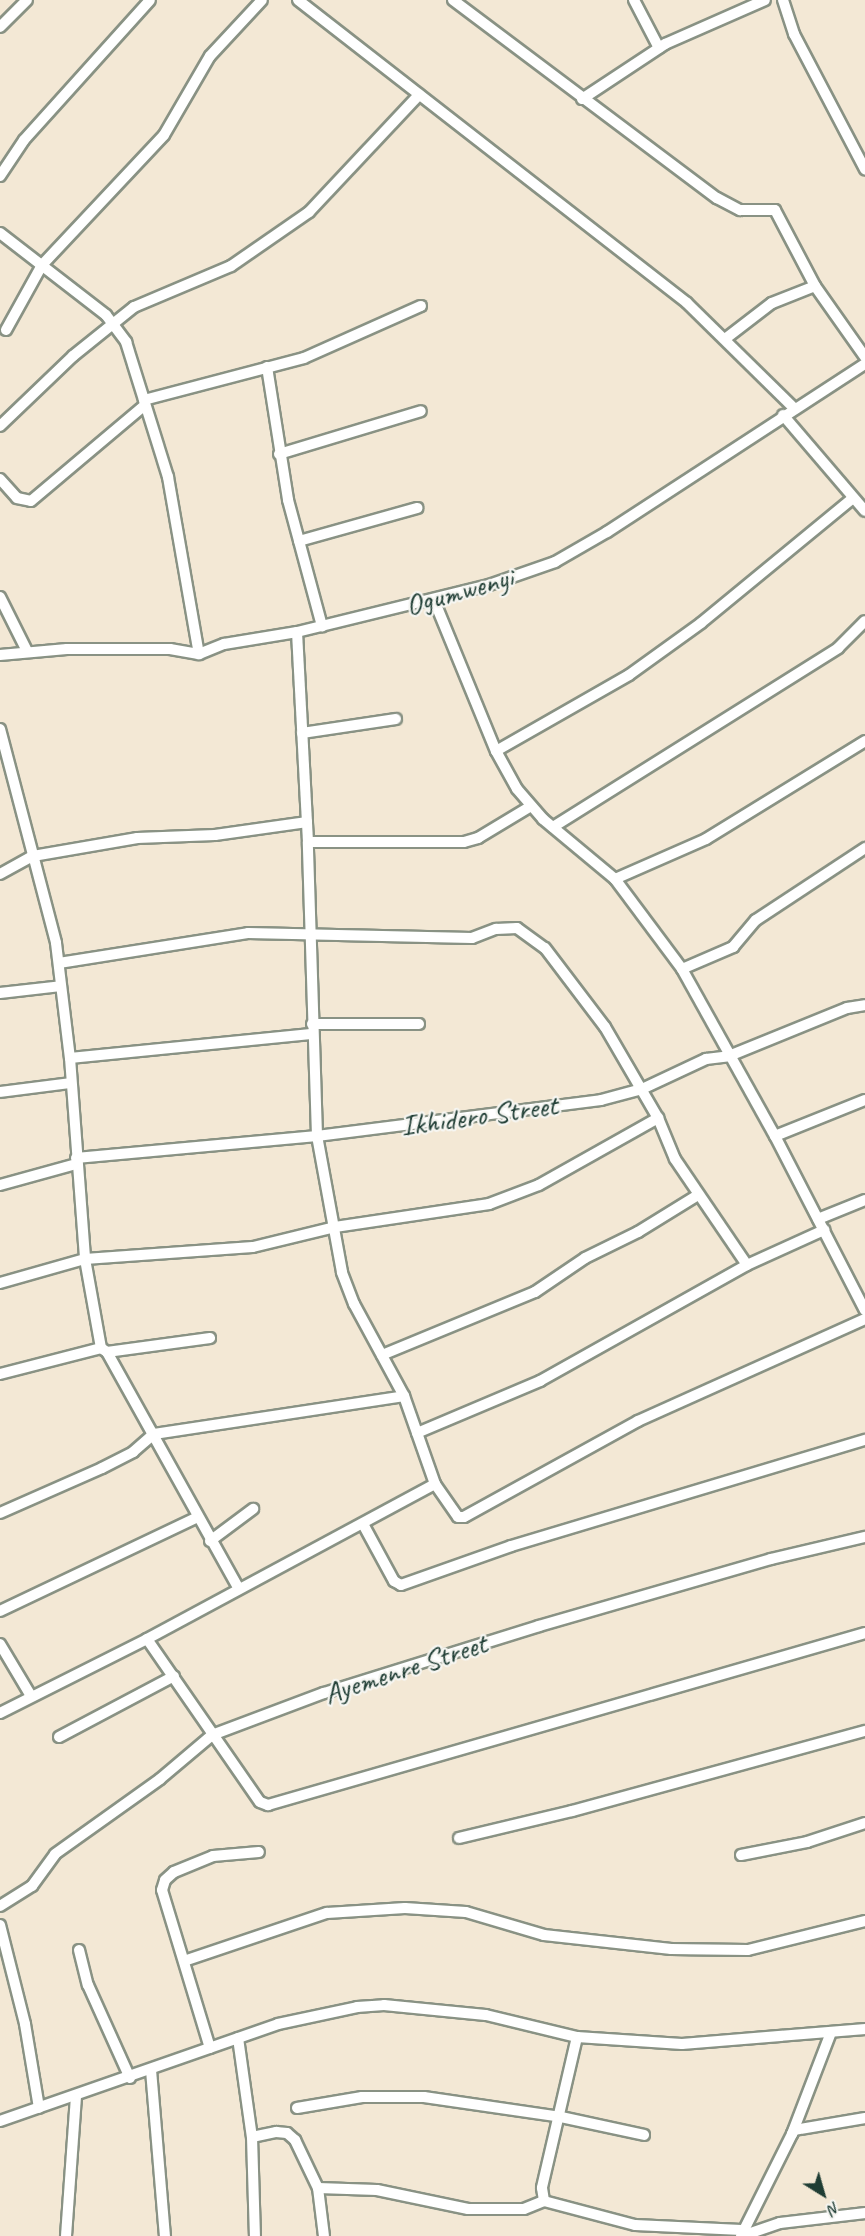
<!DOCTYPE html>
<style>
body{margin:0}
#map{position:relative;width:865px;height:2236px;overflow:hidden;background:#f3e8d5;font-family:Caveat,sans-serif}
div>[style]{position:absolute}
.roads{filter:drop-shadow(2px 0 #899284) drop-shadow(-2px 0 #899284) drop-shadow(0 2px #899284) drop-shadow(0 -2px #899284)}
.minor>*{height:10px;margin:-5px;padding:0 5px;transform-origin:5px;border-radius:5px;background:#fff}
span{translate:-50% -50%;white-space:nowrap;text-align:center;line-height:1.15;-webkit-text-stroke:4.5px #f6f6f2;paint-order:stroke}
.street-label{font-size:30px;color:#1f3d34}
.north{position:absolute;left:793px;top:2164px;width:60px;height:60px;-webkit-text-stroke:4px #f6f6f2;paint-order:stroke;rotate:143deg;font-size:16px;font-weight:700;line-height:24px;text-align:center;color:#1f3d34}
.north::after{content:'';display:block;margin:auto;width:21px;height:27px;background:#1f3d34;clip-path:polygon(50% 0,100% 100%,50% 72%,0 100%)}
</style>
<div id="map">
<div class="roads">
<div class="minor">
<i style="left:298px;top:0;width:493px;rotate:37.9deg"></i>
<i style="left:687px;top:303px;width:150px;rotate:44.5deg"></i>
<i style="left:453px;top:0;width:330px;rotate:36.9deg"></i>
<i style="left:717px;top:198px;width:26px;rotate:28deg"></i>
<i style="left:740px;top:210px;width:35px"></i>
<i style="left:775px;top:210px;width:86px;rotate:62.2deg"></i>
<i style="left:815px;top:286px;width:87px;rotate:54.8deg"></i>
<i style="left:634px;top:0;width:54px;rotate:62.5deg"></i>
<i style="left:783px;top:0;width:36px;rotate:72deg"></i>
<i style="left:794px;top:34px;width:153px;rotate:62.3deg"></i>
<i style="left:0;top:27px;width:38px;rotate:-45deg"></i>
<i style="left:582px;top:99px;width:100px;rotate:-33.5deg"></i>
<i style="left:665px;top:44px;width:109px;rotate:-23.7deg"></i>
<i style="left:0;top:176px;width:43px;rotate:-56.3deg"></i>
<i style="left:24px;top:140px;width:188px;rotate:-48deg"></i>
<i style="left:0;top:233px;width:134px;rotate:37.7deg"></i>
<i style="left:106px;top:315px;width:34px;rotate:53deg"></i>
<i style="left:126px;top:342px;width:141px;rotate:72.7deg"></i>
<i style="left:168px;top:477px;width:180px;rotate:80.1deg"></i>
<i style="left:6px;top:330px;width:74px;rotate:-61deg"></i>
<i style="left:42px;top:265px;width:178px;rotate:-46.8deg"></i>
<i style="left:164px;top:135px;width:91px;rotate:-59.8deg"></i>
<i style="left:210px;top:56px;width:76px;rotate:-47.1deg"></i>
<i style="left:725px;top:339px;width:59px;rotate:-37.5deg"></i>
<i style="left:772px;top:303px;width:46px;rotate:-21.6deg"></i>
<i style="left:267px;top:367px;width:135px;rotate:81deg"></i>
<i style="left:288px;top:500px;width:131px;rotate:74.9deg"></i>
<i style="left:144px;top:400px;width:165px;rotate:-14.7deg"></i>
<i style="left:304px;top:358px;width:128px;rotate:-24deg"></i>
<i style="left:783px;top:415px;width:126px;rotate:49.5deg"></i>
<i style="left:0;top:426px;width:101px;rotate:-43.8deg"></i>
<i style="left:73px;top:356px;width:78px;rotate:-38.8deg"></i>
<i style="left:134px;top:307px;width:105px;rotate:-22.9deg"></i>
<i style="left:231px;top:266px;width:95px;rotate:-34.7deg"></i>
<i style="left:309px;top:212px;width:161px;rotate:-46.8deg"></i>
<i style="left:279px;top:454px;width:148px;rotate:-16.8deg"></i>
<i style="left:0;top:479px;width:25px;rotate:48deg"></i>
<i style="left:17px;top:498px;width:14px;rotate:12deg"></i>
<i style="left:31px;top:501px;width:149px;rotate:-40.1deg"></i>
<i style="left:299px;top:541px;width:123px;rotate:-15.6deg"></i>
<i style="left:0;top:597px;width:60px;rotate:63.4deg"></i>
<i style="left:434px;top:600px;width:163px;rotate:67.7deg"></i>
<i style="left:496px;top:751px;width:43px;rotate:61.1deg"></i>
<i style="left:517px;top:789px;width:40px;rotate:49deg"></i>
<i style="left:543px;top:819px;width:94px;rotate:39.8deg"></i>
<i style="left:615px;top:879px;width:112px;rotate:53.3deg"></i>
<i style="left:682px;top:969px;width:191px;rotate:60.9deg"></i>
<i style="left:775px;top:1136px;width:196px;rotate:62.7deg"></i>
<i style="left:0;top:655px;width:67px;rotate:-5.1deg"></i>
<i style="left:67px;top:649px;width:103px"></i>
<i style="left:170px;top:649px;width:29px;rotate:10deg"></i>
<i style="left:199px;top:654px;width:27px;rotate:-22deg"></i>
<i style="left:224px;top:644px;width:74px;rotate:-9.3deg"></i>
<i style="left:297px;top:632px;width:198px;rotate:-13.8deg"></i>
<i style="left:489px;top:585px;width:70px;rotate:-19.2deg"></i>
<i style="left:555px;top:562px;width:60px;rotate:-30deg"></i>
<i style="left:607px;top:532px;width:308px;rotate:-33.1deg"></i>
<i style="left:0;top:729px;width:221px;rotate:75.3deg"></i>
<i style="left:56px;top:943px;width:116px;rotate:83.1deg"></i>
<i style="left:70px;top:1058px;width:202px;rotate:85.7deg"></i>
<i style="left:85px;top:1259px;width:90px;rotate:79.8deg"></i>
<i style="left:101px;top:1348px;width:7px;rotate:34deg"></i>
<i style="left:107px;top:1352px;width:271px;rotate:60.9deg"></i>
<i style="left:302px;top:733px;width:95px;rotate:-8.5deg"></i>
<i style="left:496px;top:751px;width:153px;rotate:-29.7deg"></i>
<i style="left:629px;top:675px;width:89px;rotate:-35.8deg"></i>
<i style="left:701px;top:623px;width:195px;rotate:-39.4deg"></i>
<i style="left:553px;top:827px;width:337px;rotate:-32.1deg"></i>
<i style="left:838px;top:648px;width:38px;rotate:-45deg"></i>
<i style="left:308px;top:842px;width:156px"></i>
<i style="left:464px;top:842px;width:15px;rotate:-16deg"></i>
<i style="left:478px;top:838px;width:62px;rotate:-31.1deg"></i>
<i style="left:0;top:874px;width:38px;rotate:-29deg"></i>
<i style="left:33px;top:856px;width:106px;rotate:-9.8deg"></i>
<i style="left:137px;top:838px;width:78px;rotate:-2.2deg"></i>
<i style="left:215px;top:835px;width:93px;rotate:-8deg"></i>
<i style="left:615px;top:879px;width:99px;rotate:-23.7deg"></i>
<i style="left:706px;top:839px;width:187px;rotate:-31.6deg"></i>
<i style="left:59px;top:963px;width:191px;rotate:-9deg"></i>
<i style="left:248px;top:933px;width:224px;rotate:1.3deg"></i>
<i style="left:472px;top:938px;width:26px;rotate:-21deg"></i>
<i style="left:496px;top:929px;width:21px;rotate:-3deg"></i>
<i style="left:517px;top:928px;width:34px;rotate:36deg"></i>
<i style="left:545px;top:948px;width:99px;rotate:52.8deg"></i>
<i style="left:605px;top:1027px;width:105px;rotate:59.8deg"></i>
<i style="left:658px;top:1118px;width:44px;rotate:67.5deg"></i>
<i style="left:675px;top:1159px;width:128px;rotate:55.8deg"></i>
<i style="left:682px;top:969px;width:56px;rotate:-23.3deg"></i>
<i style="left:733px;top:947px;width:35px;rotate:-50deg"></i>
<i style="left:756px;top:920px;width:131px;rotate:-33.4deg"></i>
<i style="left:0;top:993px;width:61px;rotate:-6.5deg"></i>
<i style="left:312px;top:1024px;width:107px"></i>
<i style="left:70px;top:1058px;width:242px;rotate:-5.7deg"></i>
<i style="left:0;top:1092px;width:71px;rotate:-7.3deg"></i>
<i style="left:775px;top:1136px;width:97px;rotate:-21.8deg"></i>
<i style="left:76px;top:1158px;width:242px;rotate:-5.2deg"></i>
<i style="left:317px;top:1136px;width:286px;rotate:-7.2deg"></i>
<i style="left:601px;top:1100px;width:42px;rotate:-15deg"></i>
<i style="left:642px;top:1089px;width:71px;rotate:-25.1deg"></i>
<i style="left:706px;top:1059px;width:23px;rotate:-7deg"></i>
<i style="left:729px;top:1056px;width:127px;rotate:-22.1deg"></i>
<i style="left:847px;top:1008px;width:18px;rotate:-9deg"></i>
<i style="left:0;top:1185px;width:79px;rotate:-15.4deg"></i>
<i style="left:818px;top:1219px;width:51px;rotate:-22deg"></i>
<i style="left:0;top:1283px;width:88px;rotate:-15.8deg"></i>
<i style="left:85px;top:1259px;width:168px;rotate:-4.1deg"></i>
<i style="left:253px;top:1247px;width:84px;rotate:-13.7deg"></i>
<i style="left:335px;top:1227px;width:156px;rotate:-8.5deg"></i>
<i style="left:489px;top:1204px;width:53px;rotate:-20.8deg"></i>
<i style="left:539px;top:1185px;width:137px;rotate:-29.4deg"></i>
<i style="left:107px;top:1352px;width:104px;rotate:-7.7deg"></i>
<i style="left:382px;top:1355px;width:165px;rotate:-22.4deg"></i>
<i style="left:535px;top:1292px;width:60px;rotate:-34.2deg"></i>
<i style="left:585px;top:1258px;width:59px;rotate:-26.1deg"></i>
<i style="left:638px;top:1232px;width:70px;rotate:-31.7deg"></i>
<i style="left:0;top:1374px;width:104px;rotate:-14.4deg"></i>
<i style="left:417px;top:1433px;width:134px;rotate:-22.9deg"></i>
<i style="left:540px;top:1381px;width:237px;rotate:-29.3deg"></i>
<i style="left:747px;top:1265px;width:85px;rotate:-24.4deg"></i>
<i style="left:435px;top:1484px;width:40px;rotate:55.1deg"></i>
<i style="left:458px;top:1517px;width:6px"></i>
<i style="left:464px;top:1517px;width:199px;rotate:-28.9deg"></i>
<i style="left:638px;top:1421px;width:249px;rotate:-24.2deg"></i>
<i style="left:0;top:1513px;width:111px;rotate:-23.8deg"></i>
<i style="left:102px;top:1468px;width:35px;rotate:-27deg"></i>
<i style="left:133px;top:1452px;width:28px;rotate:-41deg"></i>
<i style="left:154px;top:1434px;width:253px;rotate:-8.6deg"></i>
<i style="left:363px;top:1524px;width:65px;rotate:61.5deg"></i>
<i style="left:394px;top:1581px;width:8px;rotate:30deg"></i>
<i style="left:401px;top:1585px;width:117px;rotate:-19.5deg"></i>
<i style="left:511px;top:1546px;width:370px;rotate:-16.7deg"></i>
<i style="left:210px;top:1541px;width:54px;rotate:-36.7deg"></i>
<i style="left:0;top:1611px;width:219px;rotate:-25.4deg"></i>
<i style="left:147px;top:1639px;width:198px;rotate:55.3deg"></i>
<i style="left:260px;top:1802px;width:9px;rotate:21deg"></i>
<i style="left:268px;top:1805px;width:621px;rotate:-16.07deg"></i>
<i style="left:0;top:1644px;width:61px;rotate:59.2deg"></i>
<i style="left:0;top:1713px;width:165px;rotate:-26.7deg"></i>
<i style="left:147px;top:1639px;width:327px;rotate:-28.3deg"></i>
<i style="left:435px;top:1484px;width:93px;rotate:-109.4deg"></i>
<i style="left:404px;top:1396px;width:105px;rotate:-118.5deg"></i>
<i style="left:354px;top:1304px;width:34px;rotate:-111deg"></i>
<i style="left:342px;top:1272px;width:138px;rotate:-100.4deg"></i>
<i style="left:317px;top:1136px;width:294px;rotate:-91.8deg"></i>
<i style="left:308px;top:842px;width:210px;rotate:-93deg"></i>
<i style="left:59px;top:1737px;width:130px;rotate:-27.9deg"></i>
<i style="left:459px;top:1838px;width:116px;rotate:-13.4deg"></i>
<i style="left:572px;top:1811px;width:304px;rotate:-15.3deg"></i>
<i style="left:741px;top:1855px;width:67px;rotate:-11.1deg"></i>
<i style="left:807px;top:1842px;width:61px;rotate:-18.1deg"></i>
<i style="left:0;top:1906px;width:38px;rotate:-32deg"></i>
<i style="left:32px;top:1886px;width:39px;rotate:-54deg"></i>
<i style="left:55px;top:1854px;width:129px;rotate:-35.5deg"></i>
<i style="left:160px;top:1779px;width:68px;rotate:-40.2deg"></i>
<i style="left:212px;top:1735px;width:120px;rotate:-20.6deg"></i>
<i style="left:324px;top:1693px;width:225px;rotate:-17.3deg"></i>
<i style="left:539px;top:1626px;width:241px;rotate:-16.1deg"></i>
<i style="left:771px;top:1559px;width:97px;rotate:-13.2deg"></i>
<i style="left:0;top:1925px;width:102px;rotate:75.8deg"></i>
<i style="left:25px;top:2024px;width:85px;rotate:80.5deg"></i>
<i style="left:79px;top:1950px;width:36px;rotate:76deg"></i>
<i style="left:88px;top:1985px;width:102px;rotate:65.7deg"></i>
<i style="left:184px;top:1961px;width:151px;rotate:-18.6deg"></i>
<i style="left:327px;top:1913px;width:78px;rotate:-3.7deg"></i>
<i style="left:405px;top:1908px;width:61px;rotate:3.8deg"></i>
<i style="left:466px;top:1912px;width:81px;rotate:16.4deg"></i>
<i style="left:544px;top:1935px;width:128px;rotate:6.3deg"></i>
<i style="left:671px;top:1949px;width:77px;rotate:0.7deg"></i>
<i style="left:748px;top:1950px;width:121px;rotate:-13.9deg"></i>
<i style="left:577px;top:2037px;width:155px;rotate:103.1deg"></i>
<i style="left:542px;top:2188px;width:13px;rotate:81deg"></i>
<i style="left:544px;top:2201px;width:94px;rotate:14.8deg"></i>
<i style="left:635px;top:2225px;width:107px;rotate:2.7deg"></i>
<i style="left:238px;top:2038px;width:100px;rotate:82deg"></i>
<i style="left:252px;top:2137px;width:99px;rotate:88.3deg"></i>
<i style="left:210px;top:2048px;width:165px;rotate:-106.9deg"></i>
<i style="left:162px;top:1890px;width:10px;rotate:-73deg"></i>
<i style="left:165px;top:1880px;width:12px;rotate:-42deg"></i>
<i style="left:174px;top:1872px;width:42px;rotate:-22.3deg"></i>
<i style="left:213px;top:1856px;width:46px;rotate:-5deg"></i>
<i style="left:151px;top:2070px;width:167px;rotate:85.2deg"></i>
<i style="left:297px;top:2108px;width:66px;rotate:-9.6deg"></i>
<i style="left:362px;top:2097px;width:62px"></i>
<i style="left:424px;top:2097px;width:138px;rotate:8.3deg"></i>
<i style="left:561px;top:2117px;width:85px;rotate:12.2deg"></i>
<i style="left:0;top:2121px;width:294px;rotate:-19.2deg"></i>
<i style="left:278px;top:2024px;width:81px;rotate:-12.1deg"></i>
<i style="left:357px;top:2007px;width:27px;rotate:-4deg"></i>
<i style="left:384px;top:2005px;width:102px;rotate:5.6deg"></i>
<i style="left:486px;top:2015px;width:94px;rotate:13.6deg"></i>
<i style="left:577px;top:2037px;width:105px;rotate:3.8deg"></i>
<i style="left:682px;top:2044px;width:184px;rotate:-4.7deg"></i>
<i style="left:792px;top:2134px;width:4px;rotate:-63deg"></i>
<i style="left:794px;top:2130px;width:72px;rotate:-9.6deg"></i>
<i style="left:252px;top:2137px;width:25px;rotate:-12deg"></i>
<i style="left:276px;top:2132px;width:11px;rotate:5deg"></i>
<i style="left:287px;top:2133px;width:11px;rotate:41deg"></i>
<i style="left:295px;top:2140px;width:53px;rotate:64.4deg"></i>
<i style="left:318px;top:2188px;width:48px;rotate:82.9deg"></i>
<i style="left:318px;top:2188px;width:59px;rotate:1.9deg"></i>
<i style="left:377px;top:2190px;width:93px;rotate:11.8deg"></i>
<i style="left:468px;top:2209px;width:56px"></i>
<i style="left:524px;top:2209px;width:22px;rotate:-22deg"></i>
<i style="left:66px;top:2236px;width:139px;rotate:-85.9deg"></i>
<i style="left:741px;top:2236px;width:114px;rotate:-63.4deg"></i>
<i style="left:792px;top:2134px;width:106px;rotate:-69deg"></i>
<i style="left:742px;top:2236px;width:40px;rotate:-18.9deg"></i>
<i style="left:780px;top:2223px;width:86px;rotate:-6.7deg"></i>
</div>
</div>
<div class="street-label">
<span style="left:459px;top:591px;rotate:-16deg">Ogumwenyi</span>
<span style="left:479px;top:1115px;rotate:-8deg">Ikhidero Street</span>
<span style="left:405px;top:1668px;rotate:-18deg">Ayemenre Street</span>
</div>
<div class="north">N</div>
</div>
